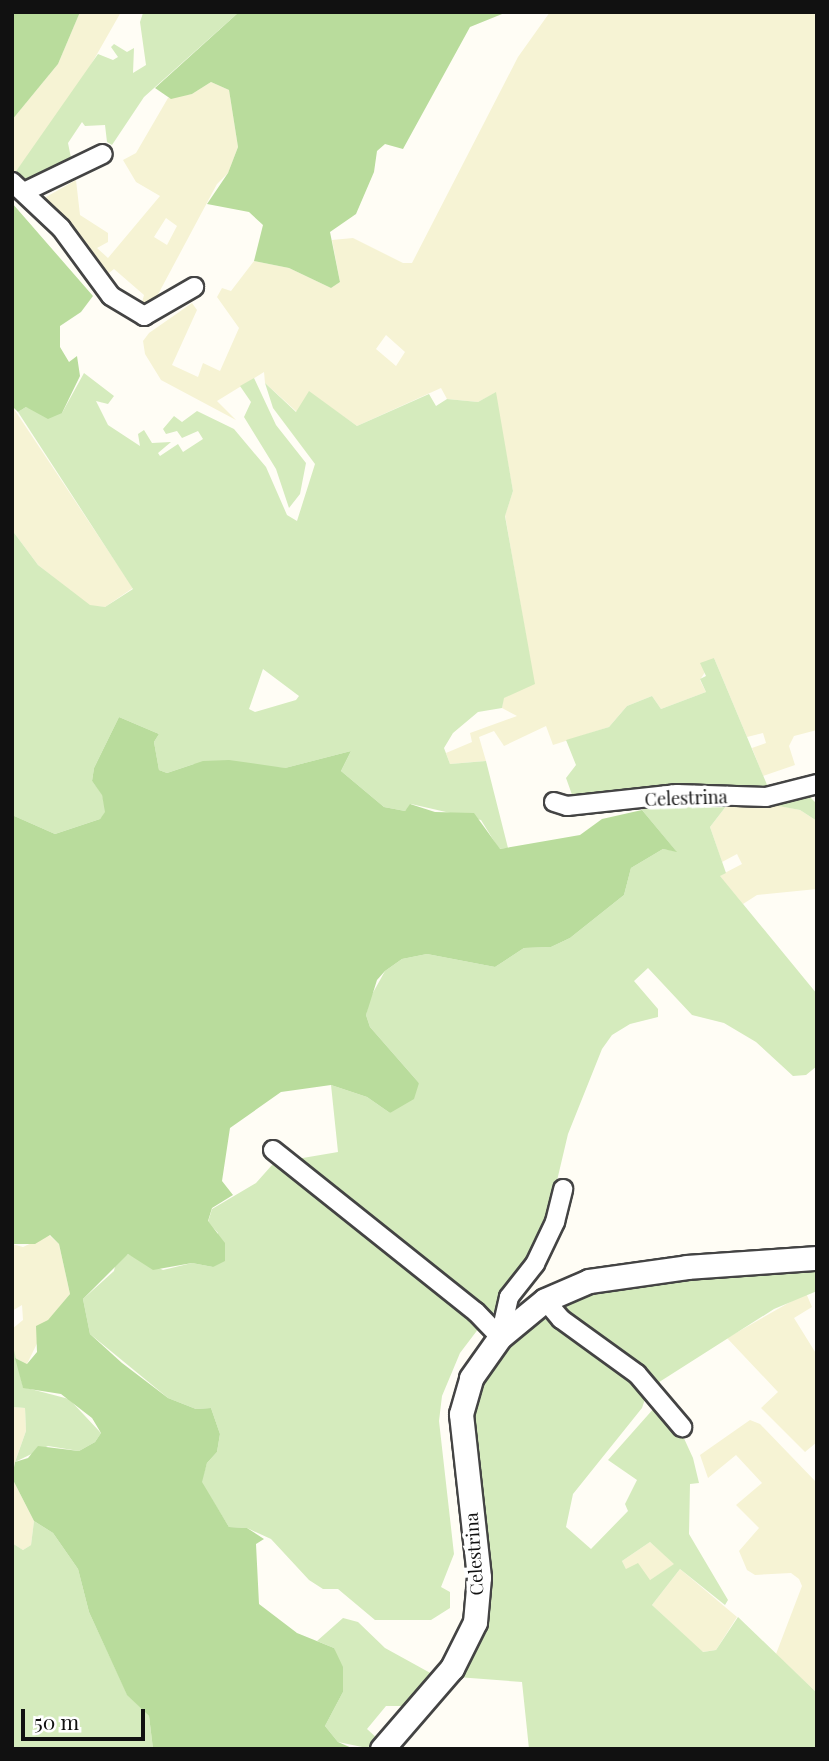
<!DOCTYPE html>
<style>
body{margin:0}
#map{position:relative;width:829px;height:1761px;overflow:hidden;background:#fffdf5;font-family:"Playfair Display",serif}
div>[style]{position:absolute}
.farmland>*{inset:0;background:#f6f3d4}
.green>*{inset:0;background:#d5ebbd}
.forest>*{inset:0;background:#b9dc9c}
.roads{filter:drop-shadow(2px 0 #444) drop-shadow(-2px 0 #444) drop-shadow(0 2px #444) drop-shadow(0 -2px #444)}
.minor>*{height:18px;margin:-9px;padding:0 9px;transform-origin:9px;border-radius:9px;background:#fff}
.tertiary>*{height:23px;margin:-11.5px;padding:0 11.5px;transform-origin:11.5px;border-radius:11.5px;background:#fff}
span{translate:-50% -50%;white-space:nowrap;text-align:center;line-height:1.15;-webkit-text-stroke:7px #fff;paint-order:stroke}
.street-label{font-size:18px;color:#111}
.frame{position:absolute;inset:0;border:14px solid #111;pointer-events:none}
.scale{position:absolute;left:21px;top:1709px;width:124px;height:32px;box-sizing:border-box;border:4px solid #111;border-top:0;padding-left:9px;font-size:21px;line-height:24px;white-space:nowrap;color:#111;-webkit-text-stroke:5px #fff;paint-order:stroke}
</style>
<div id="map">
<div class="farmland">
<i style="clip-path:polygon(80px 12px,121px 12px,76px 91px,12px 177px,12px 120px,58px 64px)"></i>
<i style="clip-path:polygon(evenodd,550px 12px,817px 12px,817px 730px,794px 736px,789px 746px,795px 765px,763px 776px,752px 748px,766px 743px,763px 733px,747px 737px,714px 658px,700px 680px,706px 692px,661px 709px,652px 696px,627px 706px,609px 727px,553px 745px,546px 726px,504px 746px,494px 731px,479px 737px,486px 761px,450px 764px,446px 753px,472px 742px,470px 733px,517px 716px,502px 708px,503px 698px,534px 683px,505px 515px,513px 491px,495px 393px,478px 402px,447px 399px,441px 388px,357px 426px,309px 392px,297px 412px,265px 383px,264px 372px,217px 401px,236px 420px,161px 380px,145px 354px,143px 341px,149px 333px,192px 303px,197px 310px,172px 365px,198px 377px,203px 363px,220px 371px,239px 328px,217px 297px,222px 288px,231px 291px,254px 261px,289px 268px,331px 288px,340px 282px,332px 240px,353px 238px,403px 263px,412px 263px,518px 57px,550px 12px,386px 335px,405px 352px,396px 366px,376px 349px,386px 335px)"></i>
<i style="clip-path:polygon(evenodd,211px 82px,229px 90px,238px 147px,228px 173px,217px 184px,147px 315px,138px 317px,144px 295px,114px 269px,94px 285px,32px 205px,76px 180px,80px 215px,108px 233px,108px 242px,97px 248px,108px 258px,160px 196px,136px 182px,123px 160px,136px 153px,168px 98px,192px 94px,211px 82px,166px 218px,177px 226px,167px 245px,154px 237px,166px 218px)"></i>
<i style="clip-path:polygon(12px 406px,133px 588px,105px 607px,90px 606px,38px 565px,12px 530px)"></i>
<i style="clip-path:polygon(728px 797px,770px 799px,774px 805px,800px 810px,817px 821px,817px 889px,757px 895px,743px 904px,719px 876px,742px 864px,737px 854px,722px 862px,710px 827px,727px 805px)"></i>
<i style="clip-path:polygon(49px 1235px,59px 1244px,70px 1294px,48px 1321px,27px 1364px,15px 1358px,12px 1342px,12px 1329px,23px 1320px,22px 1305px,12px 1311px,12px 1244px,23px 1247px)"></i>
<i style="clip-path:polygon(806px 1293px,812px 1307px,794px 1318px,817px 1355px,817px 1442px,805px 1452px,761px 1408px,778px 1392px,727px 1338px)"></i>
<i style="clip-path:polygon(12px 1407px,25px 1408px,26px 1431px,12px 1470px)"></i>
<i style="clip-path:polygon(750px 1420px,760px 1424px,817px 1483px,817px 1693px,776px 1654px,802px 1586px,799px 1579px,791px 1573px,755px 1575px,747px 1570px,739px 1551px,759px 1528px,736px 1505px,762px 1483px,736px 1455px,708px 1478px,700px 1455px)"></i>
<i style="clip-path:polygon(12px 1478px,34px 1521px,31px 1545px,23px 1550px,12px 1543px)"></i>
<i style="clip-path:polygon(650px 1542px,675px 1564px,650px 1580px,626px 1569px,622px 1561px)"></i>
<i style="clip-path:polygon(680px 1569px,737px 1617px,716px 1650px,702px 1652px,652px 1605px)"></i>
</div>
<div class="green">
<i style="clip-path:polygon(239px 12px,144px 97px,112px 145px,107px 142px,105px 125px,85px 126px,82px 122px,68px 143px,72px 163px,31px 193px,12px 177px,98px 54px,113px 60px,118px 57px,111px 47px,114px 44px,127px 52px,134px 48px,133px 73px,146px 65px,140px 22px,143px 13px)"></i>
<i style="clip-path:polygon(evenodd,84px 373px,114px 396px,108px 404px,96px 401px,108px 425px,140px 446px,138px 434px,144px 430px,152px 443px,171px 442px,158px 453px,160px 456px,178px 444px,183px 452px,203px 439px,198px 431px,182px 438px,177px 431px,166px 434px,163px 429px,174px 416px,182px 422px,197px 411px,234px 429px,266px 467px,287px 515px,297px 521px,315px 464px,273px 408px,265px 383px,296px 412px,309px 391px,357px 426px,429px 394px,436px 406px,447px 399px,478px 402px,496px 392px,513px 491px,505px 516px,535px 684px,504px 698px,502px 708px,478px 712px,453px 733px,444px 748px,450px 764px,486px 761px,508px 848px,499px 849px,481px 820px,411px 804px,405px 811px,384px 807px,341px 771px,351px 751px,285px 768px,194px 764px,167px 773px,159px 770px,154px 742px,159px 734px,119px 717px,94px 768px,92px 781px,102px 794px,106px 812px,100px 819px,55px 834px,12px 815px,12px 530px,38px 565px,90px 605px,105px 607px,133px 589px,18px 412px,26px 407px,62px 413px,84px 373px,263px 669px,299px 696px,296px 700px,255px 712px,249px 709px,263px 669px)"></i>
<i style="clip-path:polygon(254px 378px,276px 425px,306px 463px,300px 494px,289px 508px,276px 469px,244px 417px,251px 402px,240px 386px)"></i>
<i style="clip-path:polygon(714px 658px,770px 792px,575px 803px,566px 778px,576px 765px,566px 740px,609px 727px,627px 706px,652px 696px,661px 709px,706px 692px,700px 679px,706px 676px,700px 663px)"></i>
<i style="clip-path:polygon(728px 797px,727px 805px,710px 827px,726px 873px,720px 876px,817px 994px,817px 1066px,806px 1075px,793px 1076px,756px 1042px,724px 1023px,692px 1015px,648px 968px,634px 981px,658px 1009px,658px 1017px,630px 1024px,612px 1035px,602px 1049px,568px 1134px,543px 1240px,491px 1316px,291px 1160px,338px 1152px,331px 1085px,367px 1097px,390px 1113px,419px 1083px,370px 1027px,366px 1015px,370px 998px,385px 971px,402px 959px,427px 954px,495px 967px,524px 948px,551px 947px,570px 938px,624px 895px,631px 868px,663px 849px,676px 851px,642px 810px,649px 800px)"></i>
<i style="clip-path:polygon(810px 797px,817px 804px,817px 821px,800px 810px,773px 805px,770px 799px)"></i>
<i style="clip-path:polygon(272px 1165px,280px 1166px,482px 1324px,460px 1353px,442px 1396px,439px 1421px,454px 1554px,441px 1587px,450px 1592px,450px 1608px,431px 1620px,375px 1620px,338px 1589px,323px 1589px,309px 1580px,271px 1539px,247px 1528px,229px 1527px,201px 1482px,207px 1463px,217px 1452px,220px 1434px,211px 1408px,196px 1409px,168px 1398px,90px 1334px,83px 1299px,114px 1271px,116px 1262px,128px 1254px,163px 1270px,192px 1263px,213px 1267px,218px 1233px,208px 1222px,212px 1209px,256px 1183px)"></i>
<i style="clip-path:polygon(817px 1268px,817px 1291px,774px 1309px,653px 1386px,561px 1311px,561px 1304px,599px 1289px)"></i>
<i style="clip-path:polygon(evenodd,541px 1315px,620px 1364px,647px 1393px,642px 1408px,573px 1494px,566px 1527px,591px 1549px,628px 1511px,625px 1504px,637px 1480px,608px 1460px,655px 1407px,682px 1434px,693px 1458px,699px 1483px,690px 1484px,689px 1534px,728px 1600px,725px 1605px,680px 1569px,652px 1605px,703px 1652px,716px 1650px,738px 1617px,817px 1693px,817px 1749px,529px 1749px,522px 1682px,457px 1677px,484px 1625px,470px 1435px,474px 1394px,498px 1353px,541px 1315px,650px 1542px,674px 1564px,650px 1580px,638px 1563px,626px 1569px,622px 1561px,650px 1542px)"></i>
<i style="clip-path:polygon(12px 1342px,23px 1387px,69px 1399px,101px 1433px,95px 1442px,79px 1451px,48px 1446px,15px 1462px,26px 1431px,25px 1408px,12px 1407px)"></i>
<i style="clip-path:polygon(34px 1521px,53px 1533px,78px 1569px,89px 1612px,127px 1694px,149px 1716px,153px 1749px,12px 1749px,12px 1543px,23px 1550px,31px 1545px)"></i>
<i style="clip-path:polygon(343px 1618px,358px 1622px,385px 1648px,434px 1675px,403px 1706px,386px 1706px,367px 1729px,378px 1739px,372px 1749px,338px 1742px,325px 1726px,343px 1692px,334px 1648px,317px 1641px)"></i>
</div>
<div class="forest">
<i style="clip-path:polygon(12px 12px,80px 12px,58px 64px,12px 120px)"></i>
<i style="clip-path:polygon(239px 12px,507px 12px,470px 27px,403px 149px,385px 144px,377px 151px,374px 172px,356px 214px,330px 232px,340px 282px,331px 288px,289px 268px,254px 261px,263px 225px,249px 212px,207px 204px,228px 173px,238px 147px,229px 90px,211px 82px,192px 94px,171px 99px,155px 88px)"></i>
<i style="clip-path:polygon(12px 203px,93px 296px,81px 312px,60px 326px,60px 347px,69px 362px,77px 356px,80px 376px,62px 413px,48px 419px,26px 407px,18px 412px,12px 406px)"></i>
<i style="clip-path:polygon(119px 717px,159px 734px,154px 742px,159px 770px,167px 773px,203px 761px,229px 760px,285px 768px,351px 751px,341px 771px,384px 807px,405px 811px,410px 804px,435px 812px,474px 813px,500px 849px,580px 835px,602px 819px,642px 810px,677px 852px,663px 849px,631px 868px,624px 895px,570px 938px,551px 947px,524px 948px,495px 967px,427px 954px,402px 959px,385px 971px,377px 980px,366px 1015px,370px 1027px,419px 1083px,414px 1099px,390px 1113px,367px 1097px,331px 1085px,281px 1092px,230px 1128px,222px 1181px,233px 1195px,212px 1208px,208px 1221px,225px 1243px,225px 1261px,213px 1267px,192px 1263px,153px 1270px,128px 1254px,83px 1299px,90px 1334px,122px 1363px,168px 1398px,196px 1409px,211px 1408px,220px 1434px,217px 1452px,207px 1463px,202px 1482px,229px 1527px,247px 1528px,264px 1539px,256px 1544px,259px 1604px,297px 1633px,334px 1648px,343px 1667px,343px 1692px,325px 1726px,338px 1742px,354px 1749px,153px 1749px,149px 1716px,127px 1695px,89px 1612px,78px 1569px,53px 1533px,34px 1521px,12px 1478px,15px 1462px,28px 1458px,38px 1446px,79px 1451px,95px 1442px,101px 1433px,92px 1418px,61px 1394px,23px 1388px,15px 1358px,27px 1364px,37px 1352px,36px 1326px,48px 1320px,70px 1294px,59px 1244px,50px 1235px,35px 1244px,12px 1244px,12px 815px,55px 834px,100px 819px,105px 812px,102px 795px,92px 781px,94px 768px)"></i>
</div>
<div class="roads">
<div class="minor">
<i style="left:12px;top:182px;width:67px;rotate:43.2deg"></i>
<i style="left:61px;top:228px;width:84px;rotate:53.7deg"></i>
<i style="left:111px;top:296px;width:39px;rotate:31deg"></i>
<i style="left:144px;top:316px;width:58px;rotate:-30.1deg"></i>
<i style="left:26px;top:191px;width:85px;rotate:-25.7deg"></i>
<i style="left:554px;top:802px;width:14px;rotate:17deg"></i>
<i style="left:567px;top:806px;width:111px;rotate:-6.2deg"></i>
<i style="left:677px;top:794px;width:89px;rotate:1.9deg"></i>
<i style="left:766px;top:797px;width:53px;rotate:-14.3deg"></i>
<i style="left:273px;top:1150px;width:260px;rotate:38.6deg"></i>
<i style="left:476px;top:1312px;width:35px;rotate:46deg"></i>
<i style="left:545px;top:1300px;width:25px;rotate:50deg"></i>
<i style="left:561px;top:1319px;width:94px;rotate:35.9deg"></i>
<i style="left:637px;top:1374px;width:70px;rotate:49.7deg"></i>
<i style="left:500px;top:1337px;width:41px;rotate:-77.3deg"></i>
<i style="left:509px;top:1297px;width:42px;rotate:-51.8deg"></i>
<i style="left:535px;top:1264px;width:47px;rotate:-64.5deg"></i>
<i style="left:555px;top:1222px;width:34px;rotate:-76deg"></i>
</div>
<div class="tertiary">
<i style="left:382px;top:1749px;width:107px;rotate:-49.2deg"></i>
<i style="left:452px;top:1668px;width:51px;rotate:-63.4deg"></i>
<i style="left:475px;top:1622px;width:45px;rotate:-84.9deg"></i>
<i style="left:479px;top:1577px;width:164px;rotate:-96.3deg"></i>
<i style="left:461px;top:1414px;width:37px;rotate:-74deg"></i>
<i style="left:471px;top:1378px;width:50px;rotate:-54.7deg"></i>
<i style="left:500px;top:1337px;width:58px;rotate:-39.4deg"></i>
<i style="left:545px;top:1300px;width:48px;rotate:-23.4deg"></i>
<i style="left:589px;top:1281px;width:99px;rotate:-8.1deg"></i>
<i style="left:687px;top:1267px;width:130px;rotate:-4deg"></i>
</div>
</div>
<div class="street-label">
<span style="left:686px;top:798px;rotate:-2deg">Celestrina</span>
<span style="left:474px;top:1554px;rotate:-94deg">Celestrina</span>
</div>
<div class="frame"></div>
<div class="scale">50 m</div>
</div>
